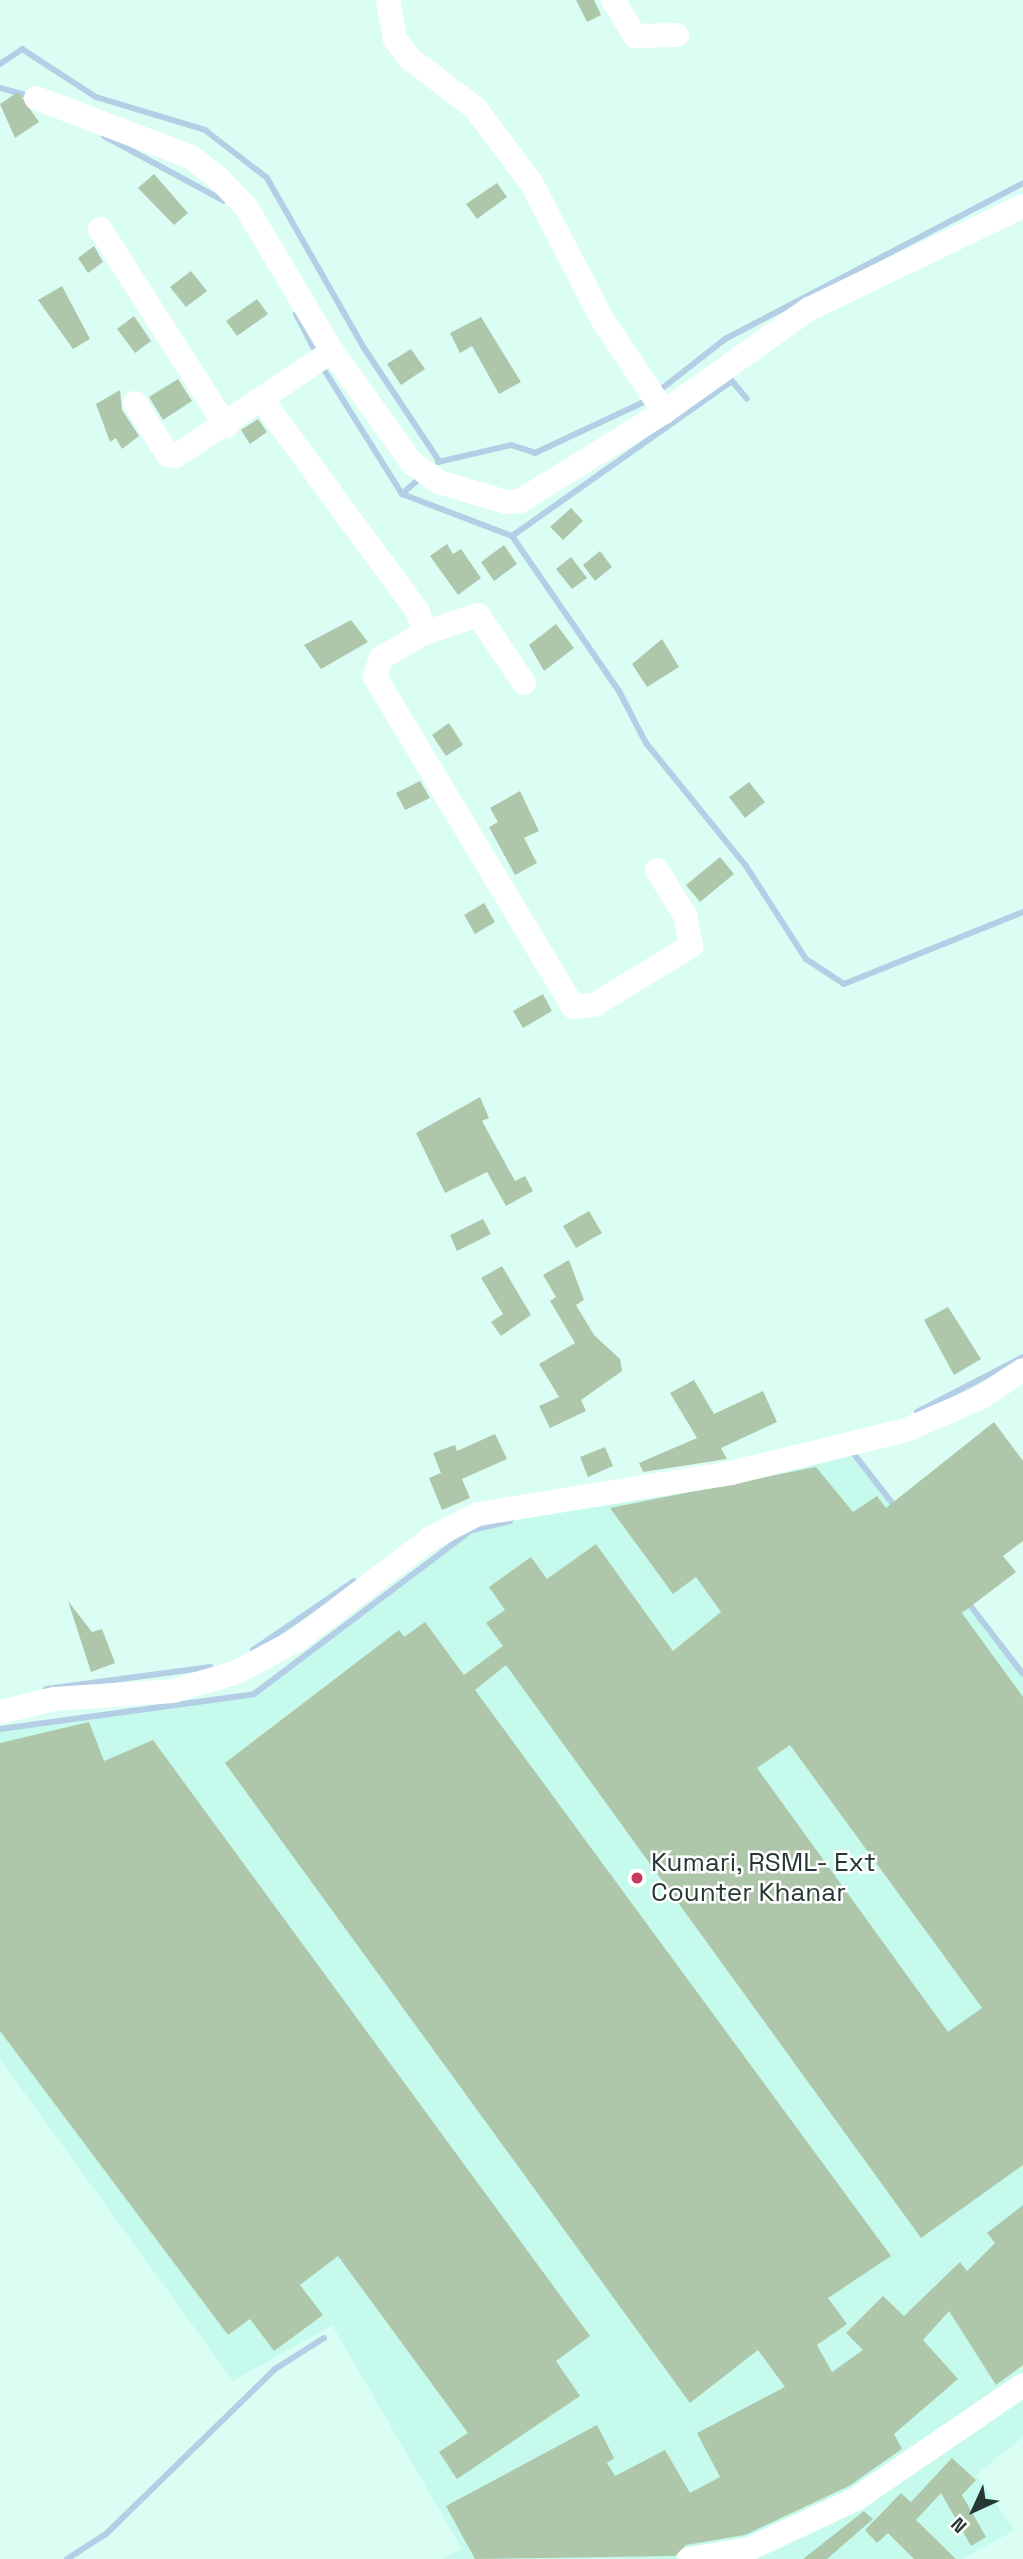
<!DOCTYPE html>
<style>
body{margin:0}
#map{position:relative;width:1023px;height:2559px;overflow:hidden;background:#dbfef4;font-family:"Space Grotesk",sans-serif}
div>[style]{position:absolute}
.built>*{inset:0;background:#c5faec}
.stream>*{height:6px;margin:-3px;padding:0 3px;transform-origin:3px;border-radius:3px;background:#b3cee5}
.building>*{inset:0;background:#aec7ab}
.minor>*{height:24px;margin:-12px;padding:0 12px;transform-origin:12px;border-radius:12px;background:#fff}
.dots>*{width:19px;height:19px;translate:-50% -50%;box-sizing:border-box;border:4px solid #fff;border-radius:50%}
span{translate:-50% -50%;white-space:nowrap;text-align:center;line-height:1.15;-webkit-text-stroke:5px #fff;paint-order:stroke}
.poi-label{font-size:26px;color:#263833}
.left{translate:0 -50%;text-align:left}
.north{position:absolute;left:939px;top:2475px;width:70px;height:70px;-webkit-text-stroke:5px #fff;paint-order:stroke;rotate:225deg;font-size:19px;font-weight:700;line-height:28px;text-align:center;color:#263833}
.north::after{content:'';display:block;margin:auto;width:24px;height:32px;background:#263833;clip-path:polygon(50% 0,100% 100%,50% 72%,0 100%)}
</style>
<div id="map">
<div class="built">
<div style="clip-path:polygon(854px 1454px,1023px 1674px,1023px 2437px,976px 2475px,1015px 2530px,962px 2559px,443px 2559px,462px 2549px,332px 2325px,233px 2381px,0 2059px,0 1729px,255px 1694px,472px 1530px,588px 1501px)"></div>
</div>
<div class="stream">
<div style="left:0;top:64px;width:27px;rotate:-34deg"></div>
<div style="left:22px;top:49px;width:88px;rotate:33deg"></div>
<div style="left:96px;top:97px;width:114px;rotate:16.8deg"></div>
<div style="left:205px;top:130px;width:78px;rotate:37.7deg"></div>
<div style="left:267px;top:178px;width:196px;rotate:60.3deg"></div>
<div style="left:364px;top:348px;width:136px;rotate:56.4deg"></div>
<div style="left:0;top:88px;width:31px;rotate:15deg"></div>
<div style="left:104px;top:136px;width:136px;rotate:28.4deg"></div>
<div style="left:296px;top:314px;width:42px;rotate:62.8deg"></div>
<div style="left:323px;top:368px;width:149px;rotate:57.9deg"></div>
<div style="left:402px;top:494px;width:118px;rotate:20.9deg"></div>
<div style="left:512px;top:536px;width:188px;rotate:55.4deg"></div>
<div style="left:619px;top:691px;width:59px;rotate:62.6deg"></div>
<div style="left:646px;top:743px;width:159px;rotate:50.9deg"></div>
<div style="left:746px;top:866px;width:111px;rotate:57.2deg"></div>
<div style="left:806px;top:959px;width:45px;rotate:33.3deg"></div>
<div style="left:844px;top:984px;width:193px;rotate:-21.9deg"></div>
<div style="left:660px;top:390px;width:83px;rotate:-38.1deg"></div>
<div style="left:725px;top:339px;width:336px;rotate:-27.6deg"></div>
<div style="left:438px;top:462px;width:75px;rotate:-13.1deg"></div>
<div style="left:511px;top:445px;width:25px;rotate:18deg"></div>
<div style="left:535px;top:453px;width:123px;rotate:-25.1deg"></div>
<div style="left:402px;top:494px;width:27px;rotate:-42deg"></div>
<div style="left:512px;top:536px;width:269px;rotate:-35.2deg"></div>
<div style="left:732px;top:381px;width:23px;rotate:50deg"></div>
<div style="left:917px;top:1412px;width:119px;rotate:-27.4deg"></div>
<div style="left:854px;top:1454px;width:68px;rotate:52.1deg"></div>
<div style="left:966px;top:1600px;width:93px;rotate:52.4deg"></div>
<div style="left:253px;top:1650px;width:122px;rotate:-34.3deg"></div>
<div style="left:46px;top:1689px;width:166px;rotate:-7.6deg"></div>
<div style="left:0;top:1729px;width:256px;rotate:-7.8deg"></div>
<div style="left:254px;top:1694px;width:273px;rotate:-37deg"></div>
<div style="left:472px;top:1530px;width:39px;rotate:-13deg"></div>
<div style="left:67px;top:2559px;width:46px;rotate:-32.7deg"></div>
<div style="left:106px;top:2534px;width:236px;rotate:-44.3deg"></div>
<div style="left:275px;top:2369px;width:58px;rotate:-32.3deg"></div>
</div>
<div class="building">
<div style="clip-path:polygon(576px 0,594px 0,601px 15px,587px 22px)"></div>
<div style="clip-path:polygon(18px 92px,39px 122px,15px 138px,0 104px)"></div>
<div style="clip-path:polygon(154px 174px,188px 213px,174px 225px,138px 188px)"></div>
<div style="clip-path:polygon(497px 183px,507px 197px,477px 219px,466px 204px)"></div>
<div style="clip-path:polygon(94px 246px,103px 262px,88px 273px,78px 258px)"></div>
<div style="clip-path:polygon(191px 271px,207px 291px,186px 307px,170px 287px)"></div>
<div style="clip-path:polygon(62px 286px,90px 339px,73px 349px,38px 300px)"></div>
<div style="clip-path:polygon(257px 299px,268px 314px,237px 336px,226px 321px)"></div>
<div style="clip-path:polygon(134px 316px,151px 341px,135px 353px,117px 329px)"></div>
<div style="clip-path:polygon(481px 317px,521px 382px,499px 394px,472px 346px,460px 353px,450px 333px)"></div>
<div style="clip-path:polygon(411px 349px,425px 369px,401px 385px,387px 364px)"></div>
<div style="clip-path:polygon(178px 379px,192px 401px,163px 420px,149px 397px)"></div>
<div style="clip-path:polygon(120px 390px,122px 410px,139px 436px,122px 449px,116px 438px,110px 442px,96px 404px)"></div>
<div style="clip-path:polygon(258px 419px,267px 432px,250px 444px,241px 430px)"></div>
<div style="clip-path:polygon(571px 508px,583px 521px,563px 540px,550px 527px)"></div>
<div style="clip-path:polygon(447px 544px,453px 554px,461px 549px,481px 578px,458px 595px,430px 556px)"></div>
<div style="clip-path:polygon(504px 545px,517px 564px,494px 581px,481px 562px)"></div>
<div style="clip-path:polygon(600px 551px,612px 567px,595px 581px,583px 565px)"></div>
<div style="clip-path:polygon(571px 557px,587px 578px,572px 589px,556px 569px)"></div>
<div style="clip-path:polygon(351px 620px,368px 642px,321px 669px,304px 645px)"></div>
<div style="clip-path:polygon(556px 624px,574px 648px,544px 671px,529px 645px)"></div>
<div style="clip-path:polygon(662px 639px,679px 667px,647px 687px,632px 664px)"></div>
<div style="clip-path:polygon(449px 723px,463px 745px,446px 756px,432px 735px)"></div>
<div style="clip-path:polygon(420px 781px,430px 798px,405px 810px,396px 793px)"></div>
<div style="clip-path:polygon(749px 782px,765px 802px,745px 818px,729px 797px)"></div>
<div style="clip-path:polygon(520px 791px,539px 831px,524px 838px,537px 863px,515px 875px,489px 827px,498px 822px,490px 808px)"></div>
<div style="clip-path:polygon(720px 857px,734px 874px,700px 902px,686px 885px)"></div>
<div style="clip-path:polygon(484px 903px,495px 922px,475px 934px,464px 915px)"></div>
<div style="clip-path:polygon(543px 994px,552px 1011px,523px 1028px,513px 1011px)"></div>
<div style="clip-path:polygon(480px 1097px,489px 1118px,482px 1121px,515px 1181px,525px 1176px,533px 1191px,506px 1206px,487px 1172px,445px 1193px,416px 1133px)"></div>
<div style="clip-path:polygon(589px 1211px,602px 1233px,576px 1248px,563px 1226px)"></div>
<div style="clip-path:polygon(483px 1219px,491px 1234px,457px 1251px,450px 1235px)"></div>
<div style="clip-path:polygon(569px 1260px,584px 1300px,576px 1305px,594px 1335px,620px 1359px,622px 1371px,581px 1400px,586px 1411px,550px 1428px,539px 1406px,559px 1397px,539px 1364px,575px 1343px,550px 1301px,556px 1297px,543px 1275px)"></div>
<div style="clip-path:polygon(502px 1266px,531px 1315px,501px 1336px,491px 1322px,503px 1314px,481px 1278px)"></div>
<div style="clip-path:polygon(948px 1307px,981px 1359px,954px 1375px,924px 1320px)"></div>
<div style="clip-path:polygon(694px 1380px,714px 1414px,763px 1391px,777px 1422px,721px 1448px,727px 1459px,643px 1472px,639px 1463px,697px 1438px,670px 1393px)"></div>
<div style="clip-path:polygon(evenodd,994px 1422px,1023px 1461px,1023px 1541px,1003px 1556px,1016px 1572px,962px 1613px,1023px 1697px,1023px 2165px,921px 2238px,506px 1665px,475px 1690px,891px 2256px,828px 2298px,847px 2324px,817px 2345px,832px 2372px,863px 2350px,846px 2333px,883px 2296px,904px 2316px,960px 2262px,967px 2271px,995px 2243px,987px 2233px,1023px 2205px,1023px 2365px,996px 2385px,949px 2311px,923px 2340px,958px 2379px,894px 2434px,902px 2449px,849px 2486px,745px 2535px,686px 2545px,675px 2556px,475px 2559px,446px 2506px,597px 2425px,614px 2458px,607px 2463px,615px 2476px,665px 2450px,690px 2493px,720px 2477px,697px 2433px,785px 2387px,758px 2350px,690px 2403px,225px 1763px,399px 1630px,404px 1637px,425px 1622px,464px 1675px,503px 1646px,486px 1623px,505px 1610px,489px 1587px,531px 1557px,547px 1579px,596px 1544px,673px 1651px,721px 1612px,696px 1577px,673px 1594px,610px 1508px,816px 1467px,853px 1512px,877px 1496px,886px 1508px,994px 1422px,790px 1745px,982px 2008px,948px 2032px,757px 1768px,790px 1745px)"></div>
<div style="clip-path:polygon(495px 1434px,507px 1459px,462px 1479px,470px 1498px,442px 1510px,429px 1478px,441px 1473px,433px 1453px,455px 1445px,457px 1451px)"></div>
<div style="clip-path:polygon(605px 1447px,613px 1466px,588px 1477px,580px 1457px)"></div>
<div style="clip-path:polygon(68px 1601px,92px 1632px,102px 1629px,115px 1663px,91px 1672px)"></div>
<div style="clip-path:polygon(89px 1722px,104px 1761px,153px 1740px,590px 2336px,556px 2361px,580px 2396px,457px 2479px,439px 2452px,468px 2433px,338px 2256px,300px 2285px,323px 2315px,274px 2351px,250px 2319px,228px 2335px,0 2031px,0 1743px)"></div>
<div style="clip-path:polygon(952px 2458px,976px 2480px,962px 2495px,986px 2537px,971px 2546px,941px 2493px,916px 2520px,956px 2559px,914px 2559px,888px 2533px,877px 2543px,865px 2530px,901px 2493px,911px 2502px)"></div>
<div style="clip-path:polygon(864px 2511px,873px 2519px,827px 2559px,803px 2559px)"></div>
</div>
<div class="minor">
<div style="left:388px;top:0;width:40px;rotate:80deg"></div>
<div style="left:395px;top:39px;width:22px;rotate:54deg"></div>
<div style="left:408px;top:57px;width:84px;rotate:37.3deg"></div>
<div style="left:475px;top:108px;width:93px;rotate:52.9deg"></div>
<div style="left:531px;top:182px;width:154px;rotate:62.6deg"></div>
<div style="left:602px;top:319px;width:112px;rotate:56.3deg"></div>
<div style="left:613px;top:0;width:42px;rotate:58.6deg"></div>
<div style="left:635px;top:36px;width:42px;rotate:-1.4deg"></div>
<div style="left:36px;top:98px;width:166px;rotate:20.8deg"></div>
<div style="left:191px;top:157px;width:37px;rotate:38deg"></div>
<div style="left:220px;top:180px;width:37px;rotate:46deg"></div>
<div style="left:246px;top:207px;width:168px;rotate:59.2deg"></div>
<div style="left:332px;top:351px;width:138px;rotate:54.5deg"></div>
<div style="left:412px;top:463px;width:33px;rotate:35deg"></div>
<div style="left:439px;top:482px;width:70px;rotate:16.6deg"></div>
<div style="left:506px;top:502px;width:14px;rotate:-4deg"></div>
<div style="left:520px;top:501px;width:169px;rotate:-31.7deg"></div>
<div style="left:664px;top:412px;width:178px;rotate:-35.4deg"></div>
<div style="left:809px;top:309px;width:237px;rotate:-25.7deg"></div>
<div style="left:100px;top:229px;width:234px;rotate:57.4deg"></div>
<div style="left:263px;top:401px;width:262px;rotate:53.7deg"></div>
<div style="left:418px;top:612px;width:22px;rotate:74deg"></div>
<div style="left:424px;top:633px;width:50px;rotate:149.8deg"></div>
<div style="left:381px;top:658px;width:20px;rotate:108deg"></div>
<div style="left:375px;top:677px;width:385px;rotate:59deg"></div>
<div style="left:573px;top:1007px;width:21px;rotate:-5deg"></div>
<div style="left:594px;top:1005px;width:114px;rotate:-31.3deg"></div>
<div style="left:691px;top:946px;width:32px;rotate:-101deg"></div>
<div style="left:685px;top:915px;width:53px;rotate:-121.9deg"></div>
<div style="left:135px;top:403px;width:62px;rotate:57.6deg"></div>
<div style="left:168px;top:455px;width:8px;rotate:7deg"></div>
<div style="left:176px;top:456px;width:188px;rotate:-33.9deg"></div>
<div style="left:424px;top:633px;width:57px;rotate:-18.4deg"></div>
<div style="left:478px;top:615px;width:82px;rotate:55.9deg"></div>
<div style="left:0;top:1712px;width:56px;rotate:-13.5deg"></div>
<div style="left:54px;top:1699px;width:119px;rotate:-3.8deg"></div>
<div style="left:173px;top:1691px;width:67px;rotate:-16.5deg"></div>
<div style="left:237px;top:1672px;width:68px;rotate:-28.1deg"></div>
<div style="left:297px;top:1640px;width:168px;rotate:-37.3deg"></div>
<div style="left:431px;top:1538px;width:53px;rotate:-27.1deg"></div>
<div style="left:478px;top:1514px;width:256px;rotate:-9.2deg"></div>
<div style="left:731px;top:1473px;width:180px;rotate:-13.8deg"></div>
<div style="left:906px;top:1430px;width:81px;rotate:-23.4deg"></div>
<div style="left:980px;top:1398px;width:51px;rotate:-33.1deg"></div>
<div style="left:689px;top:2559px;width:61px;rotate:-9.5deg"></div>
<div style="left:749px;top:2549px;width:118px;rotate:-25deg"></div>
<div style="left:856px;top:2499px;width:202px;rotate:-34.3deg"></div>
</div>
<div class="dots">
<div style="left:637px;top:1878px;background:#c8395f"></div>
</div>
<div class="poi-label">
<span class="left" style="left:651px;top:1878px">Kumari, RSML- Ext<br>Counter Khanar</span>
</div>
<div class="north">N</div>
</div>
